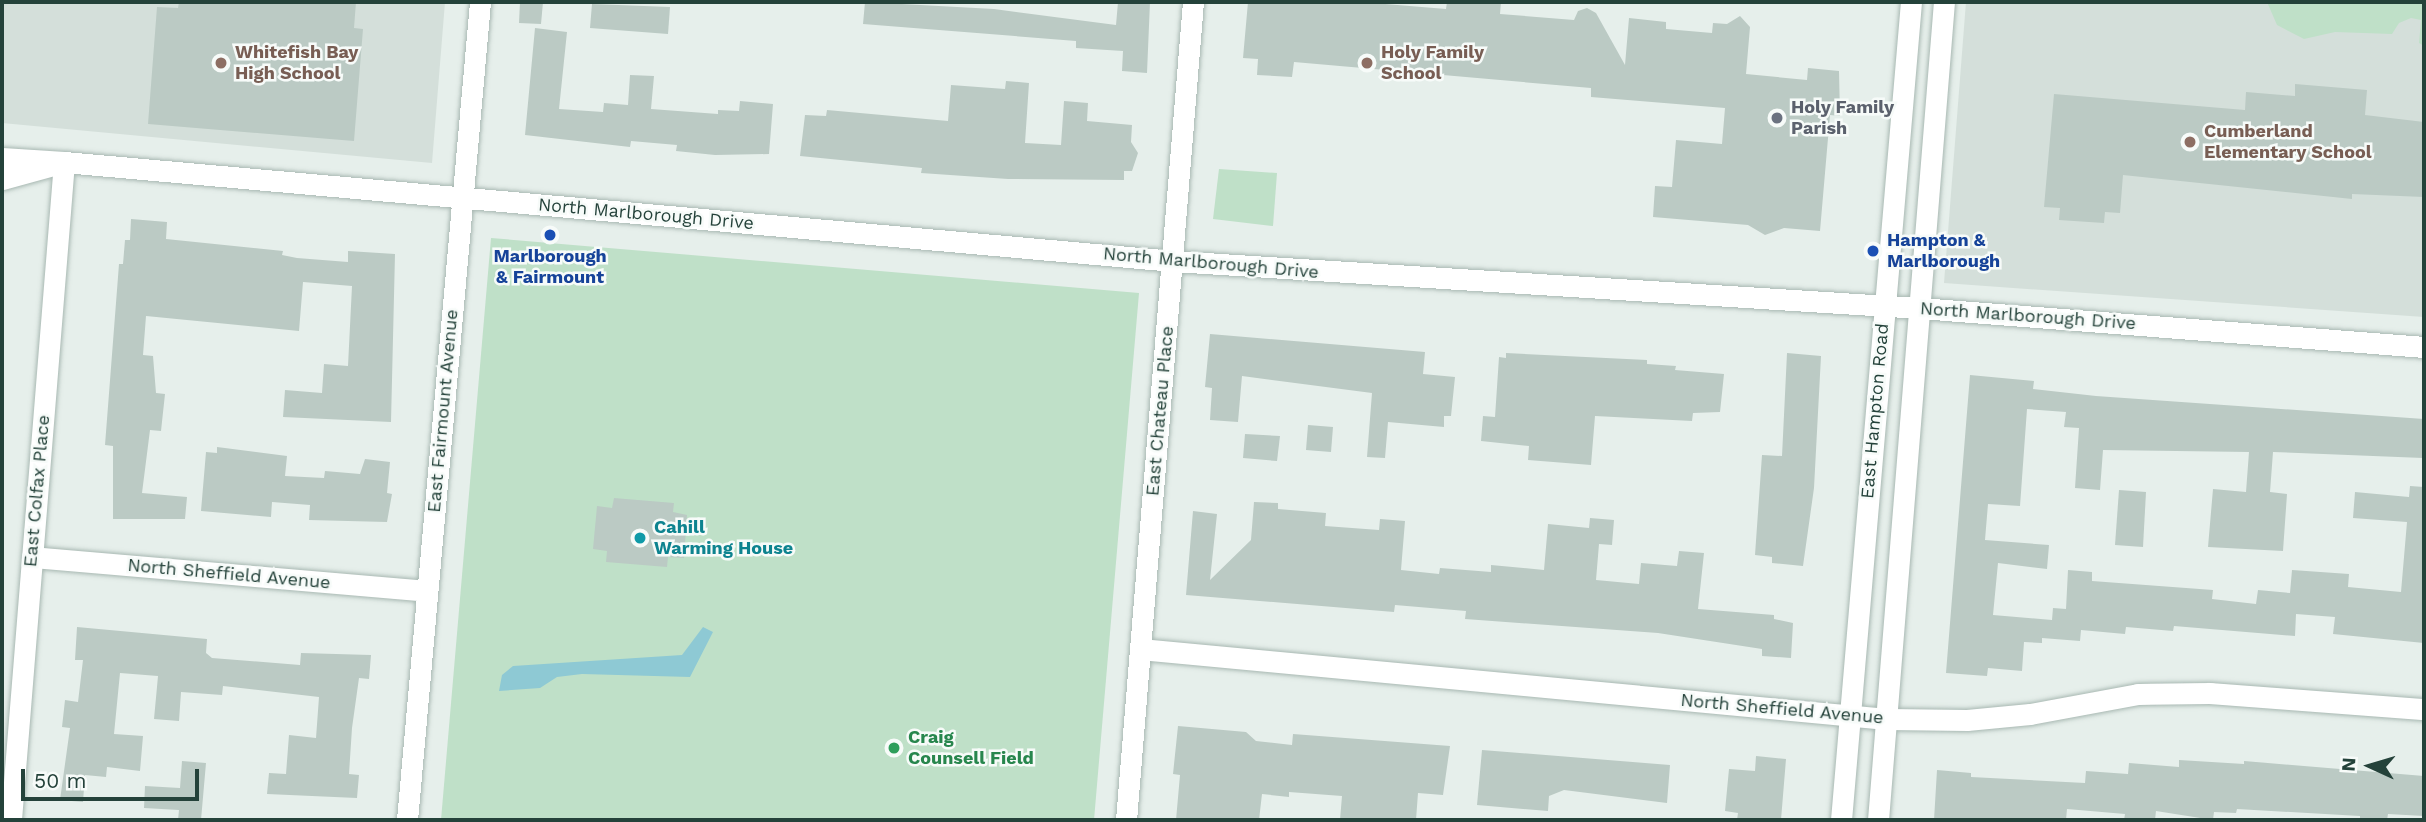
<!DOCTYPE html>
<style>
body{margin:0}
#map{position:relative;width:2426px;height:822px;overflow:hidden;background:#e6efeb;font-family:"Work Sans",sans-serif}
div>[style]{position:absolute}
.built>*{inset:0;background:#d4dfda}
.green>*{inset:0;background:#bfe0c8}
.water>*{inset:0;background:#8ec9d4}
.building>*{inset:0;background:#bbcac4}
.roads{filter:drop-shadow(0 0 2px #a8b8b2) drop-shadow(0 0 2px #a8b8b2)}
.street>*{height:21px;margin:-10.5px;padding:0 10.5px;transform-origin:10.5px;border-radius:10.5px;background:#fff}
.secondary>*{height:21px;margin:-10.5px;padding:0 10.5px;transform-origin:10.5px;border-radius:10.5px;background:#fff}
.dots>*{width:19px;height:19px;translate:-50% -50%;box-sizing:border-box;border:4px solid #f7fbf9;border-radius:50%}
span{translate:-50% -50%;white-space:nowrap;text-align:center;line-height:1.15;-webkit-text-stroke:5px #f7fbf9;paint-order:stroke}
.education-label{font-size:18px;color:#785e54;font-weight:700}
.left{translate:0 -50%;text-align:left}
.worship-label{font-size:18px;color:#5b616d;font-weight:700}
.street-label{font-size:18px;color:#24423a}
.transit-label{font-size:18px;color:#164399;font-weight:700}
.culture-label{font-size:18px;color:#0d838f;font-weight:700}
.leisure-label{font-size:18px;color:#27864d;font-weight:700}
.frame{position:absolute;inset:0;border:4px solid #24423a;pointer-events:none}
.north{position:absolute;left:2335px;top:731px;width:70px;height:70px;-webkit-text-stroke:5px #f7fbf9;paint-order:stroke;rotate:274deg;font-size:19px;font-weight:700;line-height:28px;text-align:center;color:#24423a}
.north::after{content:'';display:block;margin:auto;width:24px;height:32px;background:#24423a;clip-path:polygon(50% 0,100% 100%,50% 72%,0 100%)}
.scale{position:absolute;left:21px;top:769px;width:178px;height:32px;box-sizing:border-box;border:4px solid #24423a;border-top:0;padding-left:9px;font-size:21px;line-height:24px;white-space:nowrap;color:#24423a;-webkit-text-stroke:5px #f7fbf9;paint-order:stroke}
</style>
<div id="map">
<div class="built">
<div style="clip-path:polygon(2px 2px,445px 2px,432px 163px,2px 123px)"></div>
<div style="clip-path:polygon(1966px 2px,2424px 2px,2424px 317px,1944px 283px)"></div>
</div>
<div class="green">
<div style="clip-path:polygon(2267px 2px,2424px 2px,2424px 46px,2419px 43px,2421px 20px,2411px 18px,2399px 23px,2392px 34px,2335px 32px,2304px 39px,2277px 25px)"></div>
<div style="clip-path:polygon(1219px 169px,1277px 173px,1273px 226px,1213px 219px)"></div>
<div style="clip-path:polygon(491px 238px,1139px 293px,1094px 820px,441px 820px)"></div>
</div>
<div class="water">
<div style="clip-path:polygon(703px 627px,713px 632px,690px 677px,582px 674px,557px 677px,540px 688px,499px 691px,502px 675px,513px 666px,682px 655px)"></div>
</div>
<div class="building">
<div style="clip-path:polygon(179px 2px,356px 2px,354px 28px,363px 29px,354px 141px,148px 124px,157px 7px,178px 8px)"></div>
<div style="clip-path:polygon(520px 2px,543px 2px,541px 24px,519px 23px)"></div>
<div style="clip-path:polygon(865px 2px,994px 9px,1116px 25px,1118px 2px,1150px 2px,1147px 73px,1122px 71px,1123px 51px,1076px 48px,1076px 41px,863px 24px)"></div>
<div style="clip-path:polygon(1248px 2px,1361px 2px,1446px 9px,1447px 2px,1501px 2px,1500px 14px,1574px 20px,1578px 11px,1587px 8px,1596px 13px,1625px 65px,1629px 18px,1666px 22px,1666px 29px,1712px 33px,1713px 23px,1727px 24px,1740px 16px,1750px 27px,1746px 74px,1807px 80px,1808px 68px,1839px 71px,1840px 116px,1830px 115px,1820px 231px,1784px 228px,1765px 235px,1748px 225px,1653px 217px,1655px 186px,1672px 187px,1676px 140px,1722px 144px,1725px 108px,1591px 97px,1591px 88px,1294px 62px,1292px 77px,1257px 75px,1258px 59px,1243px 58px)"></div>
<div style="clip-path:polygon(592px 4px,670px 7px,668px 34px,590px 28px)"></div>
<div style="clip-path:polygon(535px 28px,567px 32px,559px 109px,603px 112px,604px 103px,628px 105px,630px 75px,654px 76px,651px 109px,718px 114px,718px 110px,739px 111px,740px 101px,773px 104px,769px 154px,715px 155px,676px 151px,677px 145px,631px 141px,630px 147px,525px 135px)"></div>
<div style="clip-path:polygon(1006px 81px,1029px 83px,1025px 143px,1061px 145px,1064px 101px,1088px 103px,1087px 121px,1132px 125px,1131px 142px,1138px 153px,1132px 171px,1124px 171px,1124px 180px,1008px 179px,921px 173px,922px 168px,800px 156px,805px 115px,826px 116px,827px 110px,948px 121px,951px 85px,1005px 89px)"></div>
<div style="clip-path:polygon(2295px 84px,2367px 90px,2365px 115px,2424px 122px,2424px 197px,2352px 194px,2352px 199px,2123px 175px,2120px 213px,2105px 212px,2104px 223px,2059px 220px,2060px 208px,2044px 207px,2054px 94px,2245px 110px,2246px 92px,2295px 96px)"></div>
<div style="clip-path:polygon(131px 219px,167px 222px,166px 239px,283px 251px,282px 255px,297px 258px,348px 262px,348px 251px,395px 254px,391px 422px,283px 417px,285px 390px,322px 393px,324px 364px,348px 366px,352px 286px,303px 282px,299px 331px,146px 316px,143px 355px,153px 356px,156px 393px,165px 394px,161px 431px,150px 430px,142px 493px,187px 497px,185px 519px,113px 519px,113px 446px,105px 445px,119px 264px,123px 264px,125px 240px,130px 240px)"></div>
<div style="clip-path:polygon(1210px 334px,1425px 352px,1423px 374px,1455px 377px,1451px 416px,1444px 416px,1444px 427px,1388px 422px,1385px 458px,1367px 457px,1372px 393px,1242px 376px,1238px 422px,1210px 420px,1212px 388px,1205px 387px)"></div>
<div style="clip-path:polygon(1506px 353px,1647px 360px,1647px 364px,1676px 366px,1675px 370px,1724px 374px,1720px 412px,1693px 413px,1692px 421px,1595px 416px,1591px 465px,1528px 460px,1529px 446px,1481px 441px,1483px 416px,1495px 417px,1499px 357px,1506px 358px)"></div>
<div style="clip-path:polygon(1787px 353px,1821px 356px,1814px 488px,1803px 566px,1772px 563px,1772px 557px,1755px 555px,1762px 455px,1782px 456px)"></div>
<div style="clip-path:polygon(1970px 375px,2034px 381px,2033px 389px,2096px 396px,2424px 419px,2423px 458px,2273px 452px,2270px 492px,2287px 494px,2283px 551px,2208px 547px,2213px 489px,2246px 492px,2249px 452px,2103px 450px,2100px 490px,2075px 488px,2079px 428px,2064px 427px,2066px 412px,2027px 409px,2020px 506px,1988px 504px,1985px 540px,2049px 545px,2047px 569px,1998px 563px,1993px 615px,2052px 620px,2053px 608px,2066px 609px,2068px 570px,2092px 572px,2092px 581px,2213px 590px,2212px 599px,2256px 604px,2258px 590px,2290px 593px,2292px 570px,2349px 574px,2348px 587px,2401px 592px,2407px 522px,2353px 518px,2355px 492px,2409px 497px,2410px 486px,2424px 487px,2424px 643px,2333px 634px,2335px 617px,2296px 614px,2295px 636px,2174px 626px,2173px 631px,2126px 627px,2125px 634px,2081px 630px,2080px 641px,2042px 638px,2042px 643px,2024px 642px,2022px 671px,1988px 668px,1987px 676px,1946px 673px)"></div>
<div style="clip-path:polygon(1308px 425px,1333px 427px,1331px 452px,1306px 450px)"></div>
<div style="clip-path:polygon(1245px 434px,1280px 436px,1277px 461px,1243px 458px)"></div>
<div style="clip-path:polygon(217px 447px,287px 456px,285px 476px,324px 478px,325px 471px,360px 474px,365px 459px,390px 462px,387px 493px,392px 494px,387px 522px,309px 520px,310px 505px,272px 502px,271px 517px,201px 511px,206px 452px,217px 453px)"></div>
<div style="clip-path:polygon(2119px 490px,2146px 492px,2143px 547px,2115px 545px)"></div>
<div style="clip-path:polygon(614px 498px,674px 503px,673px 512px,687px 515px,684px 558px,668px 557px,667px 567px,606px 562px,607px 551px,593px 549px,597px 506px,612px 508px)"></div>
<div style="clip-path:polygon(1254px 502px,1278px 503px,1278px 509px,1326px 513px,1325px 526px,1379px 530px,1380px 519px,1405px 521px,1401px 570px,1439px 574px,1440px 568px,1491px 572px,1491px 565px,1544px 570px,1548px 524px,1589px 528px,1590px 518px,1614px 520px,1612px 545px,1599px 544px,1596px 580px,1639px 584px,1641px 563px,1677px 566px,1679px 551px,1704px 553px,1698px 609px,1774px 615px,1774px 619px,1793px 623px,1791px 658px,1762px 656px,1762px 649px,1658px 633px,1465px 619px,1466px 611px,1395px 605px,1394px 612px,1186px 595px,1193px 511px,1217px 514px,1210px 580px,1251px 540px)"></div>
<div style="clip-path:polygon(77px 627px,207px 639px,206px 653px,212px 658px,300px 665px,301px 653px,371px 655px,369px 679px,359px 678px,352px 728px,349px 774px,359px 775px,357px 798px,267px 794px,269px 773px,286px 774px,289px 735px,316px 738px,319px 697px,223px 686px,222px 695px,181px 692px,179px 721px,154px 719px,158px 676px,120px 673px,114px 734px,143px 736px,140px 771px,107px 767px,106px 777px,85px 775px,83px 802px,60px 800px,70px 728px,62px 727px,65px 700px,78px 702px,83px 660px,75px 660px)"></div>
<div style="clip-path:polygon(1178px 726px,1246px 732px,1256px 741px,1292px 745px,1293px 734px,1450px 746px,1443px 795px,1418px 793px,1416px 820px,1340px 820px,1342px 796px,1289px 792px,1289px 797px,1262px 794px,1259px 820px,1176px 820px,1180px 775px,1173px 774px)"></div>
<div style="clip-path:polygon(1482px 750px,1670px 765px,1667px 803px,1564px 790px,1549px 796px,1548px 811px,1477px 805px)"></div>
<div style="clip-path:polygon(1756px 756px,1786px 759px,1781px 820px,1737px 820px,1738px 813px,1725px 811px,1729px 769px,1755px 771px)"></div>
<div style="clip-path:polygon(2179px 760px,2244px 764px,2244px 761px,2424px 776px,2424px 816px,2388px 814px,2387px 820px,2360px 820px,2360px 816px,2237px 809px,2236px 813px,2214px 812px,2213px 820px,2156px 811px,2155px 820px,2124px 820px,2125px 814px,2067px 809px,2066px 820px,1934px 820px,1937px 770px,1971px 773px,1971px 777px,2085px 783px,2086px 771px,2128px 774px,2129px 763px,2179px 767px)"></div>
<div style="clip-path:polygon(182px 761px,206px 763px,201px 820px,178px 820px,179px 810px,144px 808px,145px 786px,180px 788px)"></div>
</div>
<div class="roads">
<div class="street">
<div style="left:2px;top:158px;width:62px;rotate:3.7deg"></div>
<div style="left:64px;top:162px;width:660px;rotate:94.61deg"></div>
<div style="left:1920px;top:308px;width:506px;rotate:4.42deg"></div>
<div style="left:32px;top:557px;width:395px;rotate:4.9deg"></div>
<div style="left:1140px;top:649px;width:750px;rotate:5.35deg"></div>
<div style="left:1887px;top:719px;width:80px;rotate:0.7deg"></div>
<div style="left:1967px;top:720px;width:63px;rotate:-5.4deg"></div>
<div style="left:2030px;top:714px;width:110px;rotate:-10.5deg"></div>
<div style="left:2138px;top:694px;width:72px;rotate:-0.8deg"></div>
<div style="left:2210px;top:693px;width:215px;rotate:4.3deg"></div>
<div style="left:407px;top:820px;width:821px;rotate:-84.9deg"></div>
<div style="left:1126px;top:820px;width:821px;rotate:-85.32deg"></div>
</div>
<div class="secondary">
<div style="left:2px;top:179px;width:64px;rotate:-15.3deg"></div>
<div style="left:64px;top:162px;width:1113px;rotate:5.1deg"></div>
<div style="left:1173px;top:261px;width:748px;rotate:3.6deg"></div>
<div style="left:1841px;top:820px;width:821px;rotate:-85.11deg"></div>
<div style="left:1878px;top:820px;width:821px;rotate:-85.39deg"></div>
</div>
</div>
<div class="dots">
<div style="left:221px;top:63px;background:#8d6e63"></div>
<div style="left:1367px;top:63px;background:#8d6e63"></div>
<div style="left:1777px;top:118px;background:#6b7280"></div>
<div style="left:2190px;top:142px;background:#8d6e63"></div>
<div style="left:550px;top:235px;background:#1a4fb4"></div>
<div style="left:1873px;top:251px;background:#1a4fb4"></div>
<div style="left:640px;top:538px;background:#0f9aa8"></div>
<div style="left:894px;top:748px;background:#2e9e5b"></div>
</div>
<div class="education-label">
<span class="left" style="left:235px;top:63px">Whitefish Bay<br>High School</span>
<span class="left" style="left:1381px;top:63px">Holy Family<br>School</span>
<span class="left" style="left:2204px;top:142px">Cumberland<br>Elementary School</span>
</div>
<div class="worship-label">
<span class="left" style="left:1791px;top:118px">Holy Family<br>Parish</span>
</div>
<div class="street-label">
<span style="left:646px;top:214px;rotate:5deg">North Marlborough Drive</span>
<span style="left:1211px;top:263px;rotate:5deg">North Marlborough Drive</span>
<span style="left:2028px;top:316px;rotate:4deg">North Marlborough Drive</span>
<span style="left:443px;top:411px;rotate:-85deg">East Fairmount Avenue</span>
<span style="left:1160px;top:411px;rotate:-85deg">East Chateau Place</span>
<span style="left:1875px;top:411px;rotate:-85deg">East Hampton Road</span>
<span style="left:37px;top:491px;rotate:-85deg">East Colfax Place</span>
<span style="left:229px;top:574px;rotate:5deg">North Sheffield Avenue</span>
<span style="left:1782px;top:709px;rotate:5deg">North Sheffield Avenue</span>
</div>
<div class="transit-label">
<span class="left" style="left:1887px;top:251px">Hampton &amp;<br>Marlborough</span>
<span style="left:550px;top:267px">Marlborough<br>&amp; Fairmount</span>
</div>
<div class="culture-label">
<span class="left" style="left:654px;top:538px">Cahill<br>Warming House</span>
</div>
<div class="leisure-label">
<span class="left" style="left:908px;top:748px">Craig<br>Counsell Field</span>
</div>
<div class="frame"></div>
<div class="north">N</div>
<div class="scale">50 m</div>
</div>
